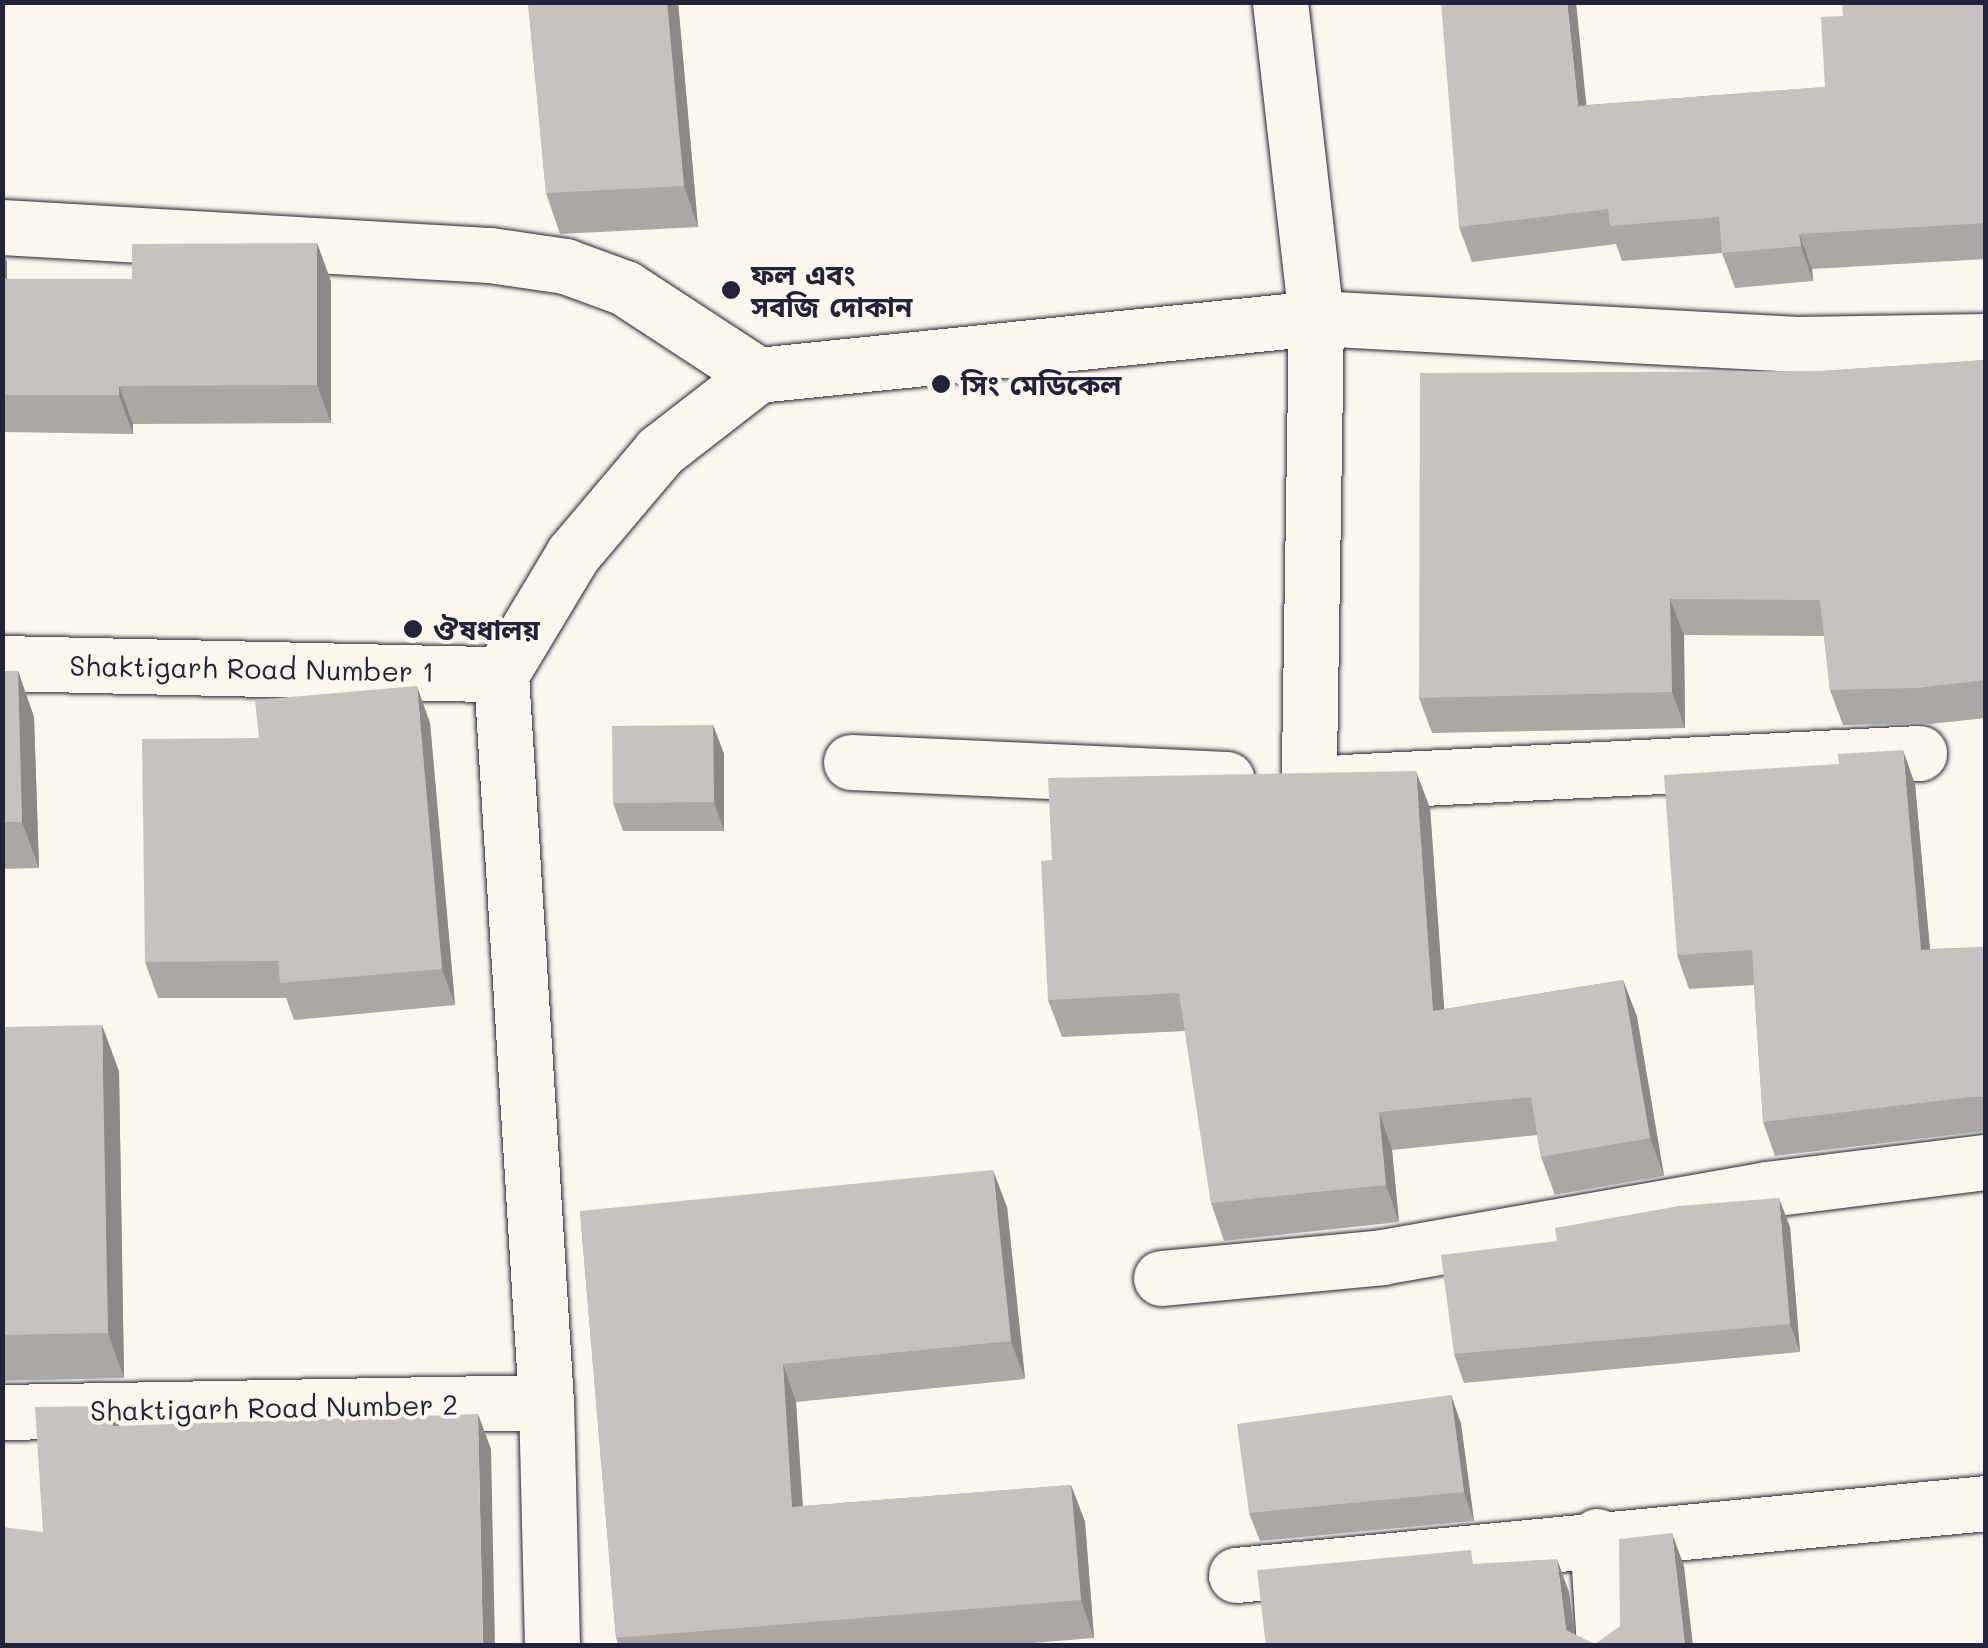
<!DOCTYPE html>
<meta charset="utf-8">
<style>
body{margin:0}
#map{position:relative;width:1988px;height:1648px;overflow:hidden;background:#fbf7ec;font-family:Mali,"Noto Sans Bengali",sans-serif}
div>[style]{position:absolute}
.roads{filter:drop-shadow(0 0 2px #22223b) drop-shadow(0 0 2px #22223b)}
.minor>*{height:55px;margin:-27.5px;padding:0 27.5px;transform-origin:27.5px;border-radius:27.5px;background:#fbf7ec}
.wall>*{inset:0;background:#aaa7a5}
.shaded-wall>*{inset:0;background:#8b8886}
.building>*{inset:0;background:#c6c2c0}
.dots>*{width:28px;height:28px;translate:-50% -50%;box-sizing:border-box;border:5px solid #fbf7ec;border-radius:50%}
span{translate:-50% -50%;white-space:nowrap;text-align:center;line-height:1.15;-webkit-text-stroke:8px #fbf7ec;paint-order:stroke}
.poi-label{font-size:28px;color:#22223b;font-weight:700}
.left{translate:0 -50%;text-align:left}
.street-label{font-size:28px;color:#22223b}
.frame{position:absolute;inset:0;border:5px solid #22223b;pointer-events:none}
</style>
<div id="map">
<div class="roads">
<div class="minor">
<div style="left:1280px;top:2px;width:318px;rotate:83.5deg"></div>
<div style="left:1316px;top:318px;width:465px;rotate:90.9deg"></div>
<div style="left:2px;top:227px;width:489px;rotate:3.3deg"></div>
<div style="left:490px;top:255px;width:76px;rotate:8.3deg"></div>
<div style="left:565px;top:266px;width:64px;rotate:20.1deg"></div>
<div style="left:625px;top:288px;width:159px;rotate:33.2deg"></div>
<div style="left:758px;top:375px;width:561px;rotate:-5.83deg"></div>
<div style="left:1316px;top:318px;width:482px;rotate:3.1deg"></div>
<div style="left:1797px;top:344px;width:189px;rotate:-0.9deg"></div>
<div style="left:2px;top:663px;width:499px;rotate:1.3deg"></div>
<div style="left:851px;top:762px;width:376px;rotate:2.6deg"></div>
<div style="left:1343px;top:782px;width:577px;rotate:-2.88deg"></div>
<div style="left:1161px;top:1278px;width:222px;rotate:-5.4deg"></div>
<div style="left:1382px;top:1257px;width:392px;rotate:-10deg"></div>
<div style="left:1768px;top:1189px;width:220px;rotate:-7.1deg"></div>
<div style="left:2px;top:1412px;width:544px;rotate:-1.05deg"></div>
<div style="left:1597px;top:1536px;width:110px;rotate:86.4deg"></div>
<div style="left:1236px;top:1575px;width:753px;rotate:-5.48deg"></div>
<div style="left:552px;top:1646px;width:244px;rotate:-91.4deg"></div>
<div style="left:546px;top:1402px;width:729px;rotate:-93.54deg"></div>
<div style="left:501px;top:674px;width:140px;rotate:-59deg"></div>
<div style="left:573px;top:554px;width:135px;rotate:-49.8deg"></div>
<div style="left:660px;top:451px;width:124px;rotate:-37.8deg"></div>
</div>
</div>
<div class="wall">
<div style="clip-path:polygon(528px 2px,678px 2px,698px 227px,560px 234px,546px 193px)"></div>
<div style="clip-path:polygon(1986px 2px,1986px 259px,1812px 269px,1813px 281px,1735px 288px,1722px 253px,1622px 261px,1616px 244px,1472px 262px,1459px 227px,1587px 105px,1825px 87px)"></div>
<div style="clip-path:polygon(317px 243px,331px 282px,331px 423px,133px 424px,133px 434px,2px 432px,2px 250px,7px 262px,7px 279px,132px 279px)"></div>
<div style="clip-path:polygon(1986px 360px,1986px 718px,1930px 724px,1843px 725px,1830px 690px,1824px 636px,1684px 635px,1685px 728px,1432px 733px,1419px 698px,1821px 371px)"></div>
<div style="clip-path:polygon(2px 671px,18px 671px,34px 717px,39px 868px,2px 869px)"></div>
<div style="clip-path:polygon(430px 723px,455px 1005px,294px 1020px,286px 998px,158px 998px,145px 962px,259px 738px)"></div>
<div style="clip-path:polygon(713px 725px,724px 754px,724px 831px,623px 831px,613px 803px)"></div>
<div style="clip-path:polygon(1915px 784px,1930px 949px,1986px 947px,1986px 1131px,1775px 1156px,1763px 1122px,1754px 985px,1689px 989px,1677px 955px)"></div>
<div style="clip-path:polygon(1430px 808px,1444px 1009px,1623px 980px,1637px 1017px,1664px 1176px,1555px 1195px,1541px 1157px,1537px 1135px,1392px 1150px,1399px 1222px,1224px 1241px,1211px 1203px,1185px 1031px,1062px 1037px,1048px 1000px)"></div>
<div style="clip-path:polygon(2px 1027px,119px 1071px,124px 1378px,2px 1381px)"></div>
<div style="clip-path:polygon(1007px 1207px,1025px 1379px,796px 1402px,803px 1506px,1071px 1485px,1085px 1522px,1094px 1638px,997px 1646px,619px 1646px,616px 1638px,580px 1211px)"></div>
<div style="clip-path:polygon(1790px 1227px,1800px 1352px,1464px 1383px,1454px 1354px)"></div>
<div style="clip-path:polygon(1451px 1395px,1461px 1424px,1474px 1521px,1260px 1541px,1249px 1513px)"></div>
</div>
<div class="shaded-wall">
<div style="clip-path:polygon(667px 2px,678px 2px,698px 227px,684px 186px)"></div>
<div style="clip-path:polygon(1567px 2px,1576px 2px,1590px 141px,1578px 106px)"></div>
<div style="clip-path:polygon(1799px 234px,1812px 269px,1813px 281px,1801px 246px)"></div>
<div style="clip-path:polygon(317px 243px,331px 282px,331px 423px,317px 385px)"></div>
<div style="clip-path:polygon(2px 250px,7px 262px,6px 317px,2px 307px)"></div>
<div style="clip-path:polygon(119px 386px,133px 424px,133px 434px,119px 395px)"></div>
<div style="clip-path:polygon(1670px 599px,1684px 635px,1685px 728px,1672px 692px)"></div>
<div style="clip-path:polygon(18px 671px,34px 717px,39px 868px,22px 822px)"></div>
<div style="clip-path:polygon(417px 686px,430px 723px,455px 1005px,442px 969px)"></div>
<div style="clip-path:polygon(713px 725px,724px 754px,724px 831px,714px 802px)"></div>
<div style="clip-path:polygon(1903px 750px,1915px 784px,1933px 984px,1921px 950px)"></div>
<div style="clip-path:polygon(1416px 771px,1430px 808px,1447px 1048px,1433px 1011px)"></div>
<div style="clip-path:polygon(1623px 980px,1637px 1017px,1664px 1176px,1650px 1138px)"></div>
<div style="clip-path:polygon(102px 1025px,119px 1071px,124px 1378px,108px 1333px)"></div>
<div style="clip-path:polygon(1379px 1112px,1392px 1150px,1399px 1222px,1386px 1185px)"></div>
<div style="clip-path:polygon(993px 1170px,1007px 1207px,1025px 1379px,1011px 1341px)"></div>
<div style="clip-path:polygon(1779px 1198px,1790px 1227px,1800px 1352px,1790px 1324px)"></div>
<div style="clip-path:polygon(783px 1364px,796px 1402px,805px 1544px,792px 1507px)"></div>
<div style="clip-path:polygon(1451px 1395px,1461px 1424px,1474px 1521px,1464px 1492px)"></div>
<div style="clip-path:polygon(112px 1406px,125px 1441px,113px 1426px)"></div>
<div style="clip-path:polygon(478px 1414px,491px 1449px,495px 1646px,483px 1646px)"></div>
<div style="clip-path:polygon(1071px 1485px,1085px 1522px,1094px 1638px,1081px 1600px)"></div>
<div style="clip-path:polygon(1672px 1533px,1684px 1566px,1693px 1646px,1685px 1646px)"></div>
<div style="clip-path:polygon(1557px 1559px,1569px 1592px,1576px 1646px,1566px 1630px)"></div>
</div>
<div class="building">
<div style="clip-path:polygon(528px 2px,667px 2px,684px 186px,546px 193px)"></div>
<div style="clip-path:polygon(1441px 2px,1567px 2px,1578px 106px,1825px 87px,1821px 17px,1843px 16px,1842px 2px,1986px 2px,1986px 223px,1799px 234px,1801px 246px,1722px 253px,1719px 217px,1610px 226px,1608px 209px,1459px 227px)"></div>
<div style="clip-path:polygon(317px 243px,317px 385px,119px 386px,119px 395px,2px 395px,2px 279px,132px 279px,132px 244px)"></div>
<div style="clip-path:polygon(1986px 360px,1986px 680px,1917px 688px,1830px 690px,1820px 600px,1670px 599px,1672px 692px,1419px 698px,1420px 373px,1821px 371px)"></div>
<div style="clip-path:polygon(2px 671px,18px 671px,22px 822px,2px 822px)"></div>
<div style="clip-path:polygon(417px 686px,442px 969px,280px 983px,278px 961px,145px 962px,142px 739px,259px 738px,255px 700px)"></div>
<div style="clip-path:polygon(713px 725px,714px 802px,613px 803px,612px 726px)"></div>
<div style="clip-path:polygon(1903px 750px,1921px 950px,1986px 947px,1986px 1097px,1970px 1097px,1763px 1122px,1752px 950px,1677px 955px,1664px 775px,1839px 764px,1838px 754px)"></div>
<div style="clip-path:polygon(1416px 771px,1433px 1011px,1623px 980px,1650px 1138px,1541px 1157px,1531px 1097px,1379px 1112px,1386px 1185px,1211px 1203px,1179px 993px,1048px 1000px,1041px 861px,1052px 860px,1048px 778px)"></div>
<div style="clip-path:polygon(102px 1025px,108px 1333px,2px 1335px,2px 1027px)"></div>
<div style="clip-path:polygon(993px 1170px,1011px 1341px,783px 1364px,792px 1507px,1071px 1485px,1081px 1600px,616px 1638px,580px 1211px)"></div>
<div style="clip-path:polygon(1779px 1198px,1790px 1324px,1454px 1354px,1441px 1255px,1557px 1241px,1555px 1228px,1679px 1206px)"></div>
<div style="clip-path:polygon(1451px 1395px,1464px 1492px,1249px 1513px,1237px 1424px)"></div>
<div style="clip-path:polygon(112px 1406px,113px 1426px,478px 1414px,483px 1646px,2px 1646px,2px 1527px,43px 1532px,35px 1407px)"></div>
<div style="clip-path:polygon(1672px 1533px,1685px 1646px,1266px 1646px,1257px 1570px,1471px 1550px,1473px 1564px,1557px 1559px,1566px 1630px,1595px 1644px,1620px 1626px,1619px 1539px)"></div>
</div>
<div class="dots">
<div style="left:731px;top:290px;background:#22223b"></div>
<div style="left:941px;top:384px;background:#22223b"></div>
<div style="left:413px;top:629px;background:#22223b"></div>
</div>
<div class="poi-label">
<span class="left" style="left:751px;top:290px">ফল এবং<br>সবজি দোকান</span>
<span class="left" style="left:961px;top:384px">সিং মেডিকেল</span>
<span class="left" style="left:433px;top:629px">ঔষধালয়</span>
</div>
<div class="street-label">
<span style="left:252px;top:668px;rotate:1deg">Shaktigarh Road Number 1</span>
<span style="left:274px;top:1407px;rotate:-1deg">Shaktigarh Road Number 2</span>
</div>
<div class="frame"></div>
</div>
